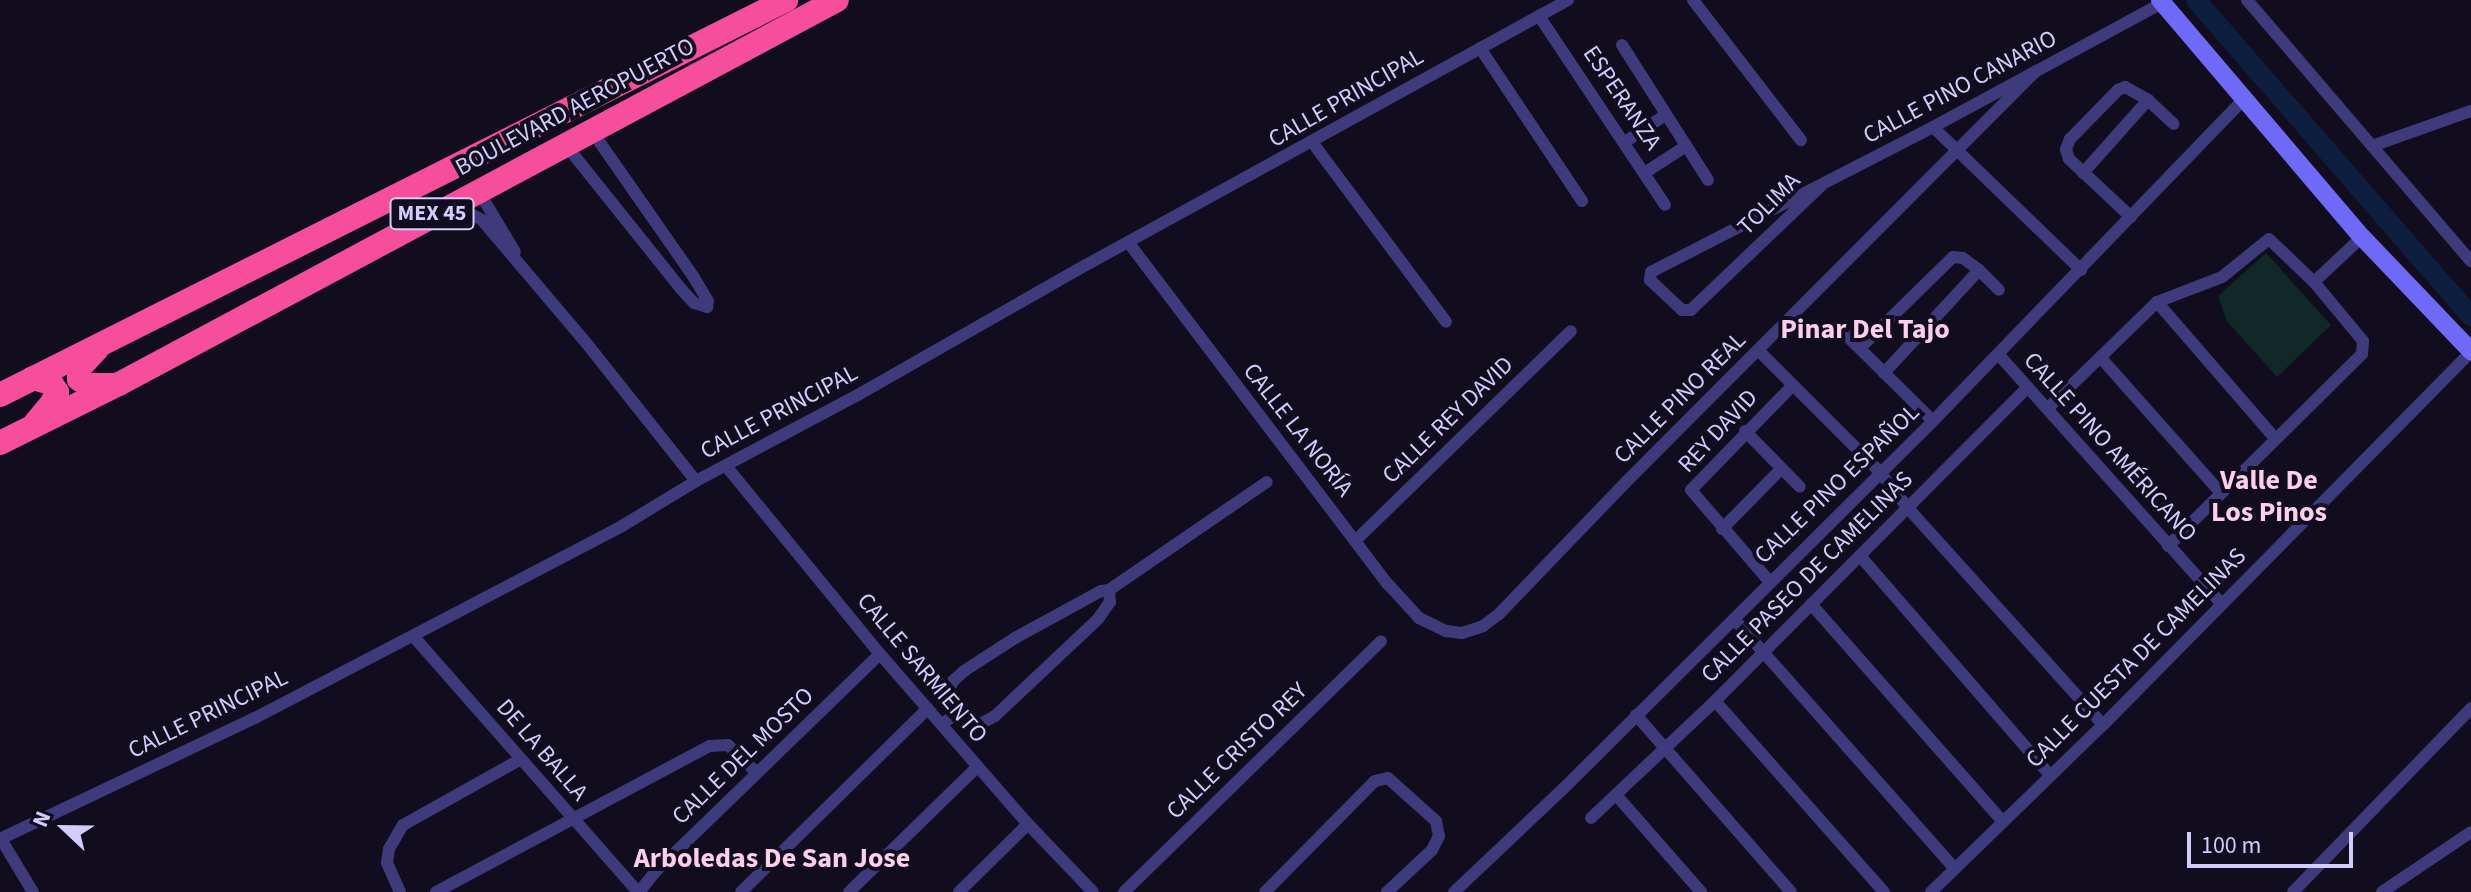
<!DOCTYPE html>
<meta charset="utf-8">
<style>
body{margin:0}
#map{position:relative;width:2471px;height:892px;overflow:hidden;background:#110d1e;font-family:"Source Sans 3",sans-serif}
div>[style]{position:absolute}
.green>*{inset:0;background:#112828}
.river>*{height:20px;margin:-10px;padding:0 10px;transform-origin:10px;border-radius:10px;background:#0d1e3e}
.street>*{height:12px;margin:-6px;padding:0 6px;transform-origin:6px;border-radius:6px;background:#3e3a7b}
.secondary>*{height:18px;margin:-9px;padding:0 9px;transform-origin:9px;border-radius:9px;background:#6f69f8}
.highway>*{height:24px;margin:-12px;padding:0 12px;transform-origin:12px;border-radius:12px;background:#f64e9c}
span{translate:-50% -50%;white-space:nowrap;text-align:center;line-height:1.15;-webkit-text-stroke:8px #110d1e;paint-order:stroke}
.shield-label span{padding:2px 6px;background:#110d1e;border:2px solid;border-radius:6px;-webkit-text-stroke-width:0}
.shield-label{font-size:22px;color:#d3cdfd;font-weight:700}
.street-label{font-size:24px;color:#d3cdfd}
.quarter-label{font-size:28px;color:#fdcfeb;font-weight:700}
.north{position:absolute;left:24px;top:788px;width:80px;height:80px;-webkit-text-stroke:6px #110d1e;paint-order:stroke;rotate:292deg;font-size:22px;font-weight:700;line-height:32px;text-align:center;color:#d3cdfd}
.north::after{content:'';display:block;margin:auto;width:28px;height:36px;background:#d3cdfd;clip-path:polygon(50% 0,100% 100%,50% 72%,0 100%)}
.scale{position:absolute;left:2187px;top:832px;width:166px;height:36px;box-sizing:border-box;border:4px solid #d3cdfd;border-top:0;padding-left:10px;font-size:24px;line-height:28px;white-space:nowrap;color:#d3cdfd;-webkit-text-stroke:6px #110d1e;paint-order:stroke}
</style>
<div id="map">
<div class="green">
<div style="clip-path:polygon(2266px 253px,2331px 325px,2277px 377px,2227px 321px,2218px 296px)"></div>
</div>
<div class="river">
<div style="left:2196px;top:0;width:419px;rotate:49deg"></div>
</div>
<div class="street">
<div style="left:1693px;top:0;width:177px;rotate:52.4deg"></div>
<div style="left:2247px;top:0;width:344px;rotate:49.4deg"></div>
<div style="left:1539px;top:16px;width:227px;rotate:56.3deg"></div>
<div style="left:1622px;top:45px;width:160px;rotate:57.5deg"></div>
<div style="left:1480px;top:48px;width:184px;rotate:56.3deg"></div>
<div style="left:1933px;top:127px;width:206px;rotate:44deg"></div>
<div style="left:1312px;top:142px;width:224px;rotate:53.3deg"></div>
<div style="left:1625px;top:142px;width:48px;rotate:-34deg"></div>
<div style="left:565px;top:144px;width:186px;rotate:51.3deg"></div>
<div style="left:681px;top:289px;width:19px;rotate:47deg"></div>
<div style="left:694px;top:303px;width:14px;rotate:17deg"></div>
<div style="left:707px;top:307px;width:6px;rotate:-81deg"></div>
<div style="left:708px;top:301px;width:29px;rotate:-121deg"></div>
<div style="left:693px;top:276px;width:178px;rotate:-124.9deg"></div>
<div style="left:2372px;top:146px;width:105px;rotate:-19.5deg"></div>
<div style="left:1646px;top:172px;width:48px;rotate:-33deg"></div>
<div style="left:2083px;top:173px;width:98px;rotate:-48.3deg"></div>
<div style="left:1821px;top:186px;width:180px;rotate:136.4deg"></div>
<div style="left:1691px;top:310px;width:9px;rotate:180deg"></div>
<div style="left:1682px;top:310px;width:44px;rotate:-136.8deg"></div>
<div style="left:1650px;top:280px;width:8px;rotate:-83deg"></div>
<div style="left:1651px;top:272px;width:317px;rotate:-27.2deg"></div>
<div style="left:1933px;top:127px;width:260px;rotate:-28.4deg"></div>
<div style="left:478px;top:190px;width:72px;rotate:59.2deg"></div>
<div style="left:454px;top:205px;width:32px;rotate:28deg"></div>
<div style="left:482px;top:220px;width:162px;rotate:49.7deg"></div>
<div style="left:587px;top:344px;width:175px;rotate:51.5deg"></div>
<div style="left:2131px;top:217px;width:85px;rotate:-136.9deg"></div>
<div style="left:2069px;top:159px;width:10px;rotate:-107deg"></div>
<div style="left:2066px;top:149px;width:11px;rotate:-68deg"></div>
<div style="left:2070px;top:139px;width:69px;rotate:-45.6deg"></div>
<div style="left:2118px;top:90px;width:8px;rotate:-23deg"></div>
<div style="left:2125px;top:87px;width:26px;rotate:29deg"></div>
<div style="left:2148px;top:100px;width:35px;rotate:43deg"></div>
<div style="left:1128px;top:242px;width:430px;rotate:52.8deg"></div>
<div style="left:1388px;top:584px;width:46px;rotate:47.6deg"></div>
<div style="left:1419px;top:618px;width:30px;rotate:26deg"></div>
<div style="left:1446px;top:631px;width:16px;rotate:7deg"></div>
<div style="left:1462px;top:633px;width:22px;rotate:-18deg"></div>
<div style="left:1483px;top:626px;width:20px;rotate:-37deg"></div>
<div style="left:1499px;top:614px;width:183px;rotate:-46.1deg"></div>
<div style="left:1626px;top:482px;width:581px;rotate:-45.07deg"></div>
<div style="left:2314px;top:282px;width:66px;rotate:-43.2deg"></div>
<div style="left:2157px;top:302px;width:180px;rotate:49.1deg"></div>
<div style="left:1842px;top:331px;width:128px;rotate:44.7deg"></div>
<div style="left:1860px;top:348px;width:130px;rotate:-44.4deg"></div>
<div style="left:1953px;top:257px;width:10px;rotate:6deg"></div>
<div style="left:1963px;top:258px;width:20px;rotate:37deg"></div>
<div style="left:1979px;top:270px;width:28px;rotate:45deg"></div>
<div style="left:1759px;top:351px;width:170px;rotate:45deg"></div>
<div style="left:1879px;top:471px;width:46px;rotate:52.1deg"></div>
<div style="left:1907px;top:507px;width:293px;rotate:48deg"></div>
<div style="left:1999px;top:355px;width:334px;rotate:48.2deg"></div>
<div style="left:2101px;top:358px;width:181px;rotate:48.4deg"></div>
<div style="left:1884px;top:373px;width:140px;rotate:-47.3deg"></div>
<div style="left:2048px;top:408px;width:152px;rotate:-44.2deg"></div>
<div style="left:2157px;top:302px;width:70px;rotate:-21deg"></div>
<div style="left:2222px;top:277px;width:60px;rotate:-39deg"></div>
<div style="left:2269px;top:239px;width:62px;rotate:43.7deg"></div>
<div style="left:2314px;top:282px;width:77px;rotate:50.3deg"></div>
<div style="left:2363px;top:341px;width:13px;rotate:94deg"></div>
<div style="left:2362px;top:354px;width:273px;rotate:135.3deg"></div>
<div style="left:1745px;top:431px;width:78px;rotate:45.5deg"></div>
<div style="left:726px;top:466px;width:243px;rotate:50.7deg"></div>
<div style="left:880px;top:654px;width:225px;rotate:49deg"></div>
<div style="left:1028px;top:824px;width:94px;rotate:46.3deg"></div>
<div style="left:1722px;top:529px;width:84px;rotate:-45.5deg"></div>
<div style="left:1355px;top:541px;width:301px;rotate:-44.2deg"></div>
<div style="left:1861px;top:557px;width:289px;rotate:49.1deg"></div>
<div style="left:1769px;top:581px;width:120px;rotate:-130.6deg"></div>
<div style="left:1691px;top:490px;width:146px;rotate:-45.8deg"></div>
<div style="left:1811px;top:604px;width:289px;rotate:48.6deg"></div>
<div style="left:1734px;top:619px;width:332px;rotate:48.5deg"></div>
<div style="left:414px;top:637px;width:339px;rotate:48.7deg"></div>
<div style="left:1715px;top:701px;width:255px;rotate:48.5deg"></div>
<div style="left:957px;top:712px;width:26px;rotate:28deg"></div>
<div style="left:980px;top:724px;width:17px;rotate:-28deg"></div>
<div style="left:995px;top:716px;width:141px;rotate:-43.3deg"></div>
<div style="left:1098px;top:619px;width:21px;rotate:-55deg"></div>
<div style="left:1110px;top:602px;width:12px;rotate:-95deg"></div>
<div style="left:1636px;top:715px;width:235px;rotate:48.8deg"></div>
<div style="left:943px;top:724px;width:18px;rotate:-41deg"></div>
<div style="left:957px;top:712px;width:21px;rotate:-115deg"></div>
<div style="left:948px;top:693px;width:13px;rotate:-67deg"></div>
<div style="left:953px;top:681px;width:15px;rotate:-42deg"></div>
<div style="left:964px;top:671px;width:61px;rotate:-32.9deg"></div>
<div style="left:1015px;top:638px;width:98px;rotate:-28.7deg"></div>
<div style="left:1101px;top:591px;width:8px;rotate:-7deg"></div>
<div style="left:1109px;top:590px;width:191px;rotate:-34.4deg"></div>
<div style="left:1617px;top:796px;width:128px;rotate:48.8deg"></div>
<div style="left:1591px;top:818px;width:170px;rotate:-43.3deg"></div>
<div style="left:1715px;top:701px;width:443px;rotate:-45.1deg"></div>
<div style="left:0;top:839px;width:282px;rotate:-25.4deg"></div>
<div style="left:255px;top:718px;width:414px;rotate:-27.6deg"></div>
<div style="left:622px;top:526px;width:87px;rotate:-31.3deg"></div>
<div style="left:696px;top:481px;width:181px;rotate:-28deg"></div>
<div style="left:856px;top:396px;width:265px;rotate:-29.7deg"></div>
<div style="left:1086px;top:265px;width:550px;rotate:-28.8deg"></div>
<div style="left:1px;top:839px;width:62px;rotate:58.9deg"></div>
<div style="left:400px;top:892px;width:32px;rotate:-114deg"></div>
<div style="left:387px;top:863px;width:14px;rotate:-82deg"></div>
<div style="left:389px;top:849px;width:28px;rotate:-60deg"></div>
<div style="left:403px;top:825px;width:135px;rotate:-29.2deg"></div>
<div style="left:436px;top:892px;width:310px;rotate:-28.1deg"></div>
<div style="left:710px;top:746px;width:18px;rotate:-3deg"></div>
<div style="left:728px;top:745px;width:40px;rotate:44deg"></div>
<div style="left:639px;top:892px;width:26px;rotate:-51deg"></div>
<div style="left:655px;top:872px;width:313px;rotate:-44.1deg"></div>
<div style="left:741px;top:892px;width:262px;rotate:-44.5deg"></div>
<div style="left:849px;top:892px;width:179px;rotate:-44.3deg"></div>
<div style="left:959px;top:892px;width:97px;rotate:-44.6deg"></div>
<div style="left:1124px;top:892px;width:359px;rotate:-44.3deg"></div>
<div style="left:1265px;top:892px;width:156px;rotate:-45.3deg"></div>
<div style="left:1375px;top:781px;width:13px;rotate:-13deg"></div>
<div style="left:1388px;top:778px;width:64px;rotate:41.9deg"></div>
<div style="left:1436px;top:821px;width:15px;rotate:79deg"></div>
<div style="left:1439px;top:836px;width:16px;rotate:117deg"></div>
<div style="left:1432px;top:850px;width:62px;rotate:137deg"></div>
<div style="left:1454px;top:892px;width:150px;rotate:-43.4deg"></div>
<div style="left:1563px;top:789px;width:522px;rotate:-44.84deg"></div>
<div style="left:1933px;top:421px;width:448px;rotate:-46deg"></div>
<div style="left:1931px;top:892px;width:240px;rotate:-44.2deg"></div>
<div style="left:2103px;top:725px;width:524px;rotate:-45.39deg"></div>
<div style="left:2293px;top:892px;width:256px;rotate:-45.9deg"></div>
<div style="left:2382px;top:892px;width:107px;rotate:-34deg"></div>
</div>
<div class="secondary">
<div style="left:2160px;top:0;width:311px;rotate:49.6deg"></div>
<div style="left:2362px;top:237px;width:158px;rotate:46.3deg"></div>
</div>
<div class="highway">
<div style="left:97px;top:349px;width:26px;rotate:133deg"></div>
<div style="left:79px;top:368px;width:11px;rotate:90deg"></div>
<div style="left:79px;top:379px;width:11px;rotate:34deg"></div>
<div style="left:88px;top:385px;width:26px"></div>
<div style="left:33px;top:378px;width:19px;rotate:16deg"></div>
<div style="left:51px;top:383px;width:11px;rotate:56deg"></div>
<div style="left:57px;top:392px;width:12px;rotate:114deg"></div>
<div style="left:52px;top:403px;width:25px;rotate:130deg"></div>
<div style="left:0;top:395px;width:880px;rotate:-26.68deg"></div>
<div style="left:0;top:443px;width:133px;rotate:-26.4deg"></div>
<div style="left:119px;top:384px;width:814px;rotate:-28.14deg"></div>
</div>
<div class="shield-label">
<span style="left:432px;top:214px">MEX 45</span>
</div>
<div class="street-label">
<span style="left:1960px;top:87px;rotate:-28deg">CALLE PINO CANARIO</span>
<span style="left:1346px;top:98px;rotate:-30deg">CALLE PRINCIPAL</span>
<span style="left:1622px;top:98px;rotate:56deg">ESPERANZA</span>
<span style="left:575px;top:107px;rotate:-28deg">BOULEVARD AEROPUERTO</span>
<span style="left:1769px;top:204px;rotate:-45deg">TOLIMA</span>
<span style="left:1680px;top:398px;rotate:-45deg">CALLE PINO REAL</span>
<span style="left:779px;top:412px;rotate:-28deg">CALLE PRINCIPAL</span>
<span style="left:1448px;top:420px;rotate:-44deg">CALLE REY DAVID</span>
<span style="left:1298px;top:430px;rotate:52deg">CALLE LA NORÍA</span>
<span style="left:1718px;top:431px;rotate:-47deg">REY DAVID</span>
<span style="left:2110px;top:447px;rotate:48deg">CALLE PINO AMÉRICANO</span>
<span style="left:1837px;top:484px;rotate:-44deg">CALLE PINO ESPAÑOL</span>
<span style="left:1807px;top:577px;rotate:-45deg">CALLE PASEO DE CAMELINAS</span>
<span style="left:2136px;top:658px;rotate:-45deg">CALLE CUESTA DE CAMELINAS</span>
<span style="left:922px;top:668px;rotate:50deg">CALLE SARMIENTO</span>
<span style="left:208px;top:714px;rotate:-26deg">CALLE PRINCIPAL</span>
<span style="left:542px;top:750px;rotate:49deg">DE LA BALLA</span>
<span style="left:1237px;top:751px;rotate:-44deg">CALLE CRISTO REY</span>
<span style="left:743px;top:756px;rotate:-44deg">CALLE DEL MOSTO</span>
</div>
<div class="quarter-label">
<span style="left:1865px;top:329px">Pinar Del Tajo</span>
<span style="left:2269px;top:496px">Valle De<br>Los Pinos</span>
<span style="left:772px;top:858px">Arboledas De San Jose</span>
</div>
<div class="north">N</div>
<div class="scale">100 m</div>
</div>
